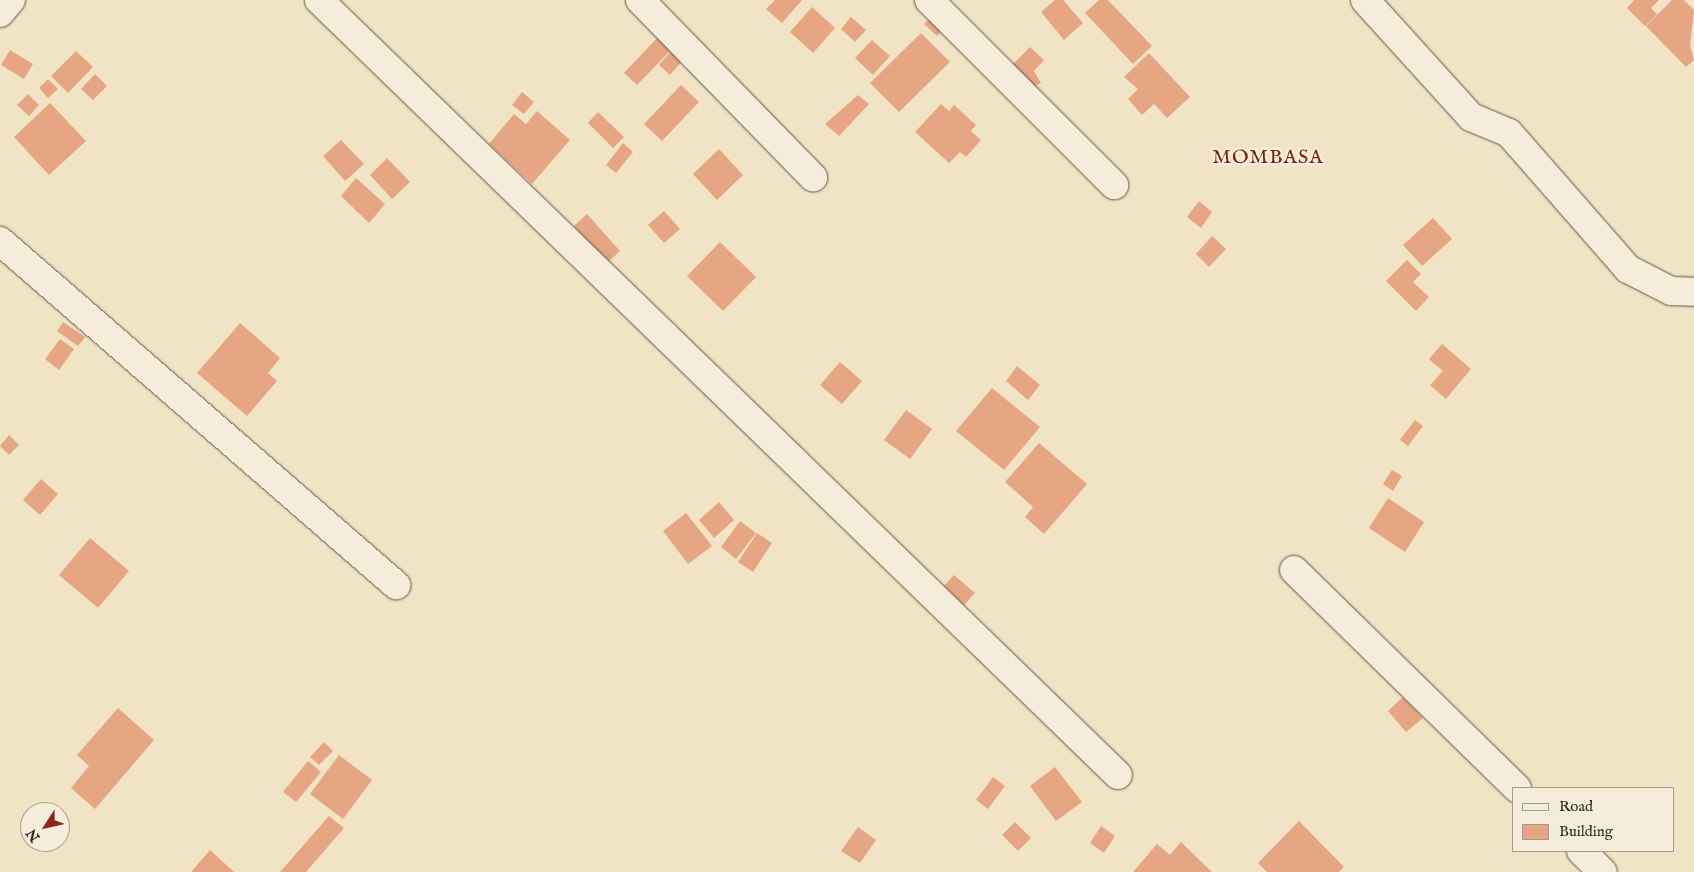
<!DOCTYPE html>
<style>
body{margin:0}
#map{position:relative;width:1694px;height:872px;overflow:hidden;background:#f0e4c4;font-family:"IM FELL English",serif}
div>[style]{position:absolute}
.building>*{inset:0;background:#e6a683}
.roads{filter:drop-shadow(0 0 1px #615546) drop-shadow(0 0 1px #615546)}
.minor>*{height:28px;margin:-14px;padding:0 14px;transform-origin:14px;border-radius:14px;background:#f5edd9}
span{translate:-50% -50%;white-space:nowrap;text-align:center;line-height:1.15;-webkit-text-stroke:5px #f5edd9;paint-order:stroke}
.quarter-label{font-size:20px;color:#7a1f14;letter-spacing:1px}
.legend{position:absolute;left:1512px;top:787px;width:162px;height:65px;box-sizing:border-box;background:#f5edd9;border:1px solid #a79d8d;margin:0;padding:6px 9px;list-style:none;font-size:15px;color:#31251c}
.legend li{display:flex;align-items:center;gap:10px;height:25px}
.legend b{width:25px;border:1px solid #a79d8d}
.north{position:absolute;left:20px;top:802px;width:50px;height:50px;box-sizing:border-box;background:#f5edd9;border:1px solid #a79d8d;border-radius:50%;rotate:235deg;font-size:14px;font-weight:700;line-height:20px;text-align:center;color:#31251c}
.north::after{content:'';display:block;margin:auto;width:18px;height:22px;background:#8f2418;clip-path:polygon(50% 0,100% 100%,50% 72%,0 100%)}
</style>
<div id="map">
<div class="building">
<div style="clip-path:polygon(775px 0,802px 0,782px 23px,766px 9px)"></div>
<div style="clip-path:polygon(1055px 0,1063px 0,1083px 23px,1064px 40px,1041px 12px)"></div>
<div style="clip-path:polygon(1099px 0,1108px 0,1152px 46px,1133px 64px,1085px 13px)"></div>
<div style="clip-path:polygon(1634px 0,1659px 0,1651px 8px,1657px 14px,1645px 26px,1627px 8px)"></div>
<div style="clip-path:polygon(1672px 0,1684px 0,1694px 10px,1690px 46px,1694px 60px,1686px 67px,1646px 26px)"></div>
<div style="clip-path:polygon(812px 7px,835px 28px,813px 53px,790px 32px)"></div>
<div style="clip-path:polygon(935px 13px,947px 25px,937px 36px,924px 24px)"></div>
<div style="clip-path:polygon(851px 17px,866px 30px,855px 42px,841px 29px)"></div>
<div style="clip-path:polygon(921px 33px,950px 62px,899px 112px,870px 83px)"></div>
<div style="clip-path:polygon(659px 36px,672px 49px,637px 85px,624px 73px)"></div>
<div style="clip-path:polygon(872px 40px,890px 56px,873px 75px,855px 58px)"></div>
<div style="clip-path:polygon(1030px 47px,1044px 60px,1034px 71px,1041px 83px,1034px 87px,1013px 64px)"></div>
<div style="clip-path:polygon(10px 50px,33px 64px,24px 79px,1px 65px)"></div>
<div style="clip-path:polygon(672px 50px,683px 60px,670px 75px,659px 65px)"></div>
<div style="clip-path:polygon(76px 51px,93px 67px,68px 93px,51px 76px)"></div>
<div style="clip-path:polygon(1149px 53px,1190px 97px,1167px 118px,1154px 104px,1142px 115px,1128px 99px,1138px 89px,1124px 77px)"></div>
<div style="clip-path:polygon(95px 74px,107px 86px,93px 100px,81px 89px)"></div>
<div style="clip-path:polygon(48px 79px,58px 89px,48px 98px,39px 88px)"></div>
<div style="clip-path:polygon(681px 85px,699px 102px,662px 141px,644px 124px)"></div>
<div style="clip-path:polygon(522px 92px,534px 102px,524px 114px,512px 105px)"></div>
<div style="clip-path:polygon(28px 94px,39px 105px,29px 116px,17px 105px)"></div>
<div style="clip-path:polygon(858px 95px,869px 104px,839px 136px,825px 124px)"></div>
<div style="clip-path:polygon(50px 103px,86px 141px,49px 175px,14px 137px)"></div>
<div style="clip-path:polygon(941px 104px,949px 111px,954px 105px,976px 125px,971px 131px,981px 140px,966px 157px,960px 152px,949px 163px,915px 132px)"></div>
<div style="clip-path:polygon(537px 111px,570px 140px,532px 184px,489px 144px,514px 114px,526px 124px)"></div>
<div style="clip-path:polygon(598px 112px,624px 137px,613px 148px,588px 123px)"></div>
<div style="clip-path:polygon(341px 140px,364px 164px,345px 181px,323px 156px)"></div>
<div style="clip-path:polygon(623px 143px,633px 152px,616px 173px,606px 165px)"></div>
<div style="clip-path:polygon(719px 149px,743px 175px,717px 200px,693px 174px)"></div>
<div style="clip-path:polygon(387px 158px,410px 182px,392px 199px,370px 175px)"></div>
<div style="clip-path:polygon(356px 178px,385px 204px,369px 223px,341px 196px)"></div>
<div style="clip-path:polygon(1199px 201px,1212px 212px,1201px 228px,1187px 217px)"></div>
<div style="clip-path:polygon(664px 211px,680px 229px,664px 243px,648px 225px)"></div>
<div style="clip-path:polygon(587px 214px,620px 251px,607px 263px,574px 226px)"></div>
<div style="clip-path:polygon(1433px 218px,1452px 239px,1422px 266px,1403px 245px)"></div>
<div style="clip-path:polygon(1212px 236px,1226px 249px,1209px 267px,1196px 254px)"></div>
<div style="clip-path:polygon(720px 242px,756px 277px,723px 311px,687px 276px)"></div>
<div style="clip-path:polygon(1407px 260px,1421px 274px,1413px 282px,1429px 297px,1416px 311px,1386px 281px)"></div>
<div style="clip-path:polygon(63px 322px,85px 337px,78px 346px,57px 331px)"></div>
<div style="clip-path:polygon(240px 323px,280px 358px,268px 373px,277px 381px,247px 416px,197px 373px)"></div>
<div style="clip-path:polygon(60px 339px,74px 349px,59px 370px,45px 359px)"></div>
<div style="clip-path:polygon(1442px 344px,1471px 369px,1446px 399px,1430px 385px,1443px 371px,1429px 359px)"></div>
<div style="clip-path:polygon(840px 362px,862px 381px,842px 404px,820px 385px)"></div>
<div style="clip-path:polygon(1017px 366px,1040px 385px,1028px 400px,1006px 381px)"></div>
<div style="clip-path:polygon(992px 388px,1040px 427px,1004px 470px,956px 431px)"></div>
<div style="clip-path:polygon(906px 410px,932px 429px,910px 459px,884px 440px)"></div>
<div style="clip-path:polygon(1415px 420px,1423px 426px,1408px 446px,1400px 440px)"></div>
<div style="clip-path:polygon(9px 435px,19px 445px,9px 455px,0 446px)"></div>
<div style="clip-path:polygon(1039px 443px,1087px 484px,1044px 534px,1025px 517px,1033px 507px,1005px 482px)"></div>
<div style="clip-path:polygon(1392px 470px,1402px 476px,1393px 491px,1383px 484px)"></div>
<div style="clip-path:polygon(41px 479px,58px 494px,40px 515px,23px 500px)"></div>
<div style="clip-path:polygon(1388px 498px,1424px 522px,1405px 552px,1369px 528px)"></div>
<div style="clip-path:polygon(719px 502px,734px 520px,714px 538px,699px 520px)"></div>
<div style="clip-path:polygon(686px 513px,712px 546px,688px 564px,663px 531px)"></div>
<div style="clip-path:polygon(740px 521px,756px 533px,736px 559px,721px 547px)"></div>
<div style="clip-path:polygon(757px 533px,772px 543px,753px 572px,738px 562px)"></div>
<div style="clip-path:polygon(90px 538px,129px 571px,98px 608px,59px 575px)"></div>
<div style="clip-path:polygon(954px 575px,975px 593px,964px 605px,944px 586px)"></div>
<div style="clip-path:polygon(1403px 697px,1423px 718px,1406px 732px,1388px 711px)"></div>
<div style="clip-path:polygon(118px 708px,154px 740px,95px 809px,71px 788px,89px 766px,77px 755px)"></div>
<div style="clip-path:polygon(324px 742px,333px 751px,319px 765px,310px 757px)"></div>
<div style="clip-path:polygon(339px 755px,372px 780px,343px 819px,310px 794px)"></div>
<div style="clip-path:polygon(308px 761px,321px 772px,296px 802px,283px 792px)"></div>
<div style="clip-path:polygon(1055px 767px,1082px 802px,1056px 821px,1030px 786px)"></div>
<div style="clip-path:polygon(993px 777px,1005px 786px,988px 809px,976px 800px)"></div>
<div style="clip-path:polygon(329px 816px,344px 828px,306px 872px,280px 872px)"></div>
<div style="clip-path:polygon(1299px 821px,1344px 867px,1339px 872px,1267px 872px,1258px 863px)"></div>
<div style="clip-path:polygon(1015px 822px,1031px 838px,1018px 851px,1002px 835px)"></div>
<div style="clip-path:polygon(1101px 826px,1115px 836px,1104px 853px,1090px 843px)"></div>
<div style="clip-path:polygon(858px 827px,876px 840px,860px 863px,841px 851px)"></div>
<div style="clip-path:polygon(1181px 842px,1212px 872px,1133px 872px,1157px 844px,1170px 855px)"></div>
<div style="clip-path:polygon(210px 850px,234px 872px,191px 872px)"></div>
</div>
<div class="roads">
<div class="minor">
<div style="left:319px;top:0;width:1113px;rotate:44.13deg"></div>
<div style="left:640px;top:0;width:248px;rotate:45.7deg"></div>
<div style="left:929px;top:0;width:262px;rotate:45deg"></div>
<div style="left:1365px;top:0;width:158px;rotate:47.8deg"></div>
<div style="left:1471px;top:117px;width:41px;rotate:22.8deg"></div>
<div style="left:1509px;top:133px;width:181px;rotate:48.8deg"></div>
<div style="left:1628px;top:269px;width:48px;rotate:27.1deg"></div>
<div style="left:1671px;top:291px;width:23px;rotate:2deg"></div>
<div style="left:0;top:13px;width:17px;rotate:-50deg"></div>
<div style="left:0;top:241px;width:525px;rotate:40.98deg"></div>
<div style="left:1294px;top:570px;width:312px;rotate:44.4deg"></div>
<div style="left:1581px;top:851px;width:30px;rotate:44deg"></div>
</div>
</div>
<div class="quarter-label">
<span style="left:1268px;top:157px">MOMBASA</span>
</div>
<ul class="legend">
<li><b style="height:6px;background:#f5edd9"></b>Road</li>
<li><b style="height:14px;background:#e6a683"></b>Building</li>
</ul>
<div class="north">N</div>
</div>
